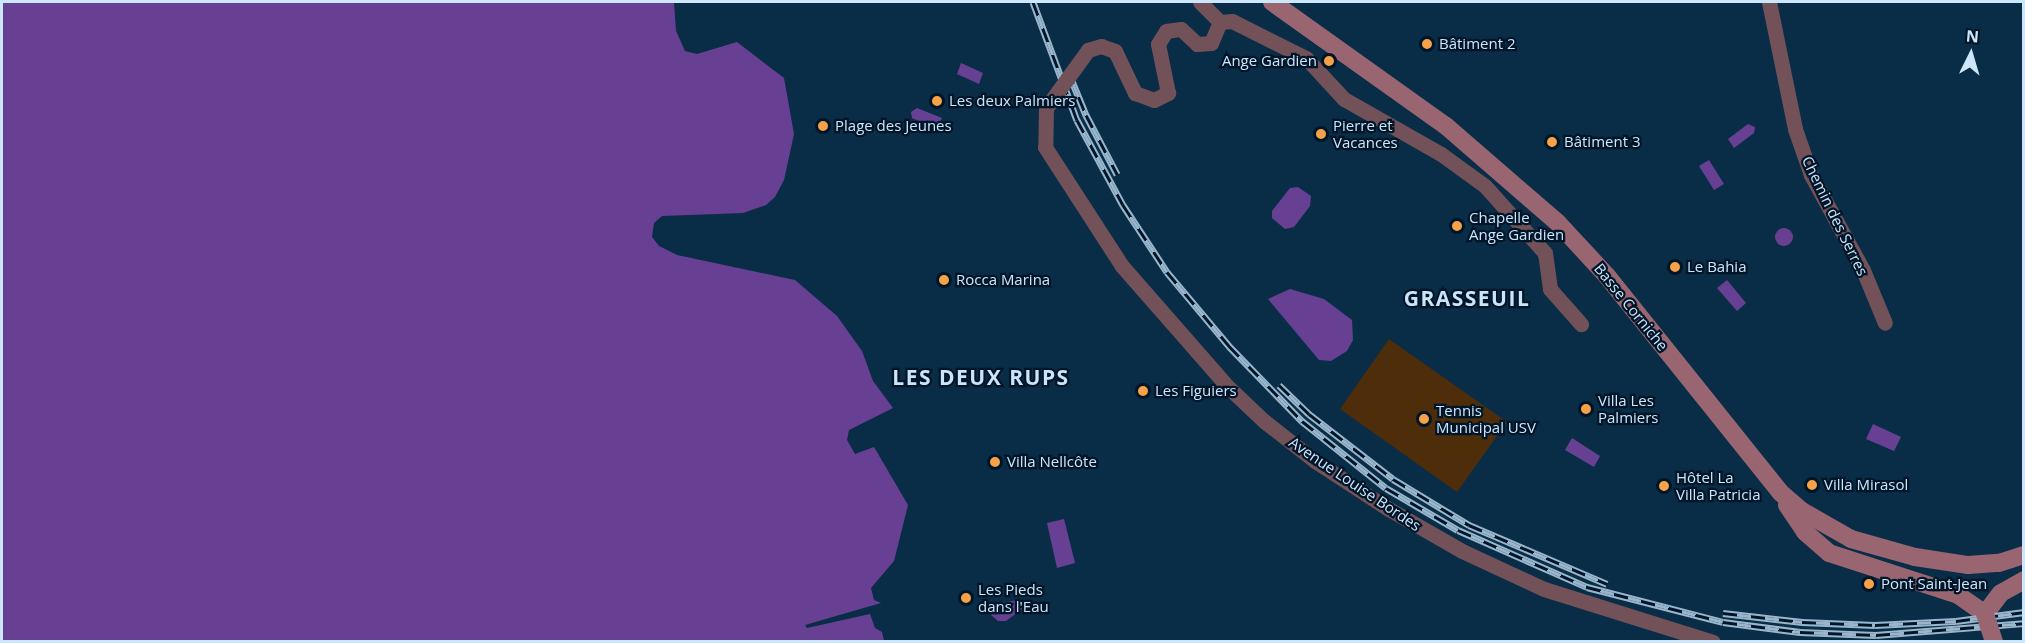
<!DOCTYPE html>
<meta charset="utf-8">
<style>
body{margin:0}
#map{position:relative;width:2025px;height:643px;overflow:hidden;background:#092d47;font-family:"Open Sans",sans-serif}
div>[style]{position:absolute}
.green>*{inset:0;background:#4d2d0a}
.water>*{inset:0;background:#684093}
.round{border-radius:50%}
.street>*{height:15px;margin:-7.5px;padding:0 7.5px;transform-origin:7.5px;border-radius:7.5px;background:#725158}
.secondary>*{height:18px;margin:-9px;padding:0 9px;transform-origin:9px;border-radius:9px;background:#996571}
.rail>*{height:7px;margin-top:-3.5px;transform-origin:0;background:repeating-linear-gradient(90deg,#001528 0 14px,#99b6cd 0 28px);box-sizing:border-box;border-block:2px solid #99b6cd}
.street-bridge>*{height:15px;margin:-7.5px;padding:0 7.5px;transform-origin:7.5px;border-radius:7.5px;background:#725158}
.secondary-bridge>*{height:18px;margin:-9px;padding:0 9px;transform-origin:9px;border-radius:9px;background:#996571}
.dots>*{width:16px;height:16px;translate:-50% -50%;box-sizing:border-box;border:3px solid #001528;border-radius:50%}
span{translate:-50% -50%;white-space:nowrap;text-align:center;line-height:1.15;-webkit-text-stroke:4.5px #001528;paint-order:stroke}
.poi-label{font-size:15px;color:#cce6fc}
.left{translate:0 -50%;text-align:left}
.right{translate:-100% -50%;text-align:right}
.street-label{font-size:15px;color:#cce6fc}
.district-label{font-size:21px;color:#cae4fa;font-weight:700;letter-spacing:1.5px}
.frame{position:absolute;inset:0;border:3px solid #cce6fc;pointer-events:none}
.north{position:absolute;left:1941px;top:24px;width:60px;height:60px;-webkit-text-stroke:4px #001528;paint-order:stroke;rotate:5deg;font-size:16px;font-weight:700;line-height:24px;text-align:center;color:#cce6fc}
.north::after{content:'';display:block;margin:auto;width:21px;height:27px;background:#cce6fc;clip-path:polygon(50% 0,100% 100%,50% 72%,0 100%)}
</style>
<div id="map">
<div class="green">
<div style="clip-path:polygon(1389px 339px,1507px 422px,1457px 492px,1340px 409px)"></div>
</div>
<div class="water">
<div style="clip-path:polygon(2px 2px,674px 2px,676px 31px,685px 51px,697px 54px,737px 42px,784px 78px,794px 134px,784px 180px,775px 197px,766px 205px,743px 213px,662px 216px,654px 223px,652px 237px,659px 246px,677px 255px,795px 280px,837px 316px,862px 351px,873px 381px,893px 408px,849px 430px,847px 440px,855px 454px,874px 447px,908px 505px,894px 561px,871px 588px,874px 600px,881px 603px,805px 625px,807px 628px,870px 614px,875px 628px,882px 632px,884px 641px,2px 641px)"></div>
<div style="clip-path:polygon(961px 63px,983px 73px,979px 84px,957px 74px)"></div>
<div style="clip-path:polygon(917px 108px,942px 118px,937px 129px,912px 118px,911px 112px)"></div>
<div style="clip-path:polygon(1748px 124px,1755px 127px,1754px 133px,1734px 148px,1728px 139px)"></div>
<div style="clip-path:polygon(1709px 160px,1724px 184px,1714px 190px,1699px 166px)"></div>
<div style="clip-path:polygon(1298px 187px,1311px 196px,1310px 206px,1294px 227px,1285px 229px,1272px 218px,1272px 211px,1290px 188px)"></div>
<div class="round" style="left:1775px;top:228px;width:18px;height:18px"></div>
<div style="clip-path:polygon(1727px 280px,1746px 303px,1737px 311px,1717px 288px)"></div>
<div style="clip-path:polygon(1290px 289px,1324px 299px,1352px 320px,1353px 340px,1347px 351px,1331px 361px,1319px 360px,1268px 299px)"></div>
<div style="clip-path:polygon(1873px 424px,1901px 437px,1894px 451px,1866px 439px)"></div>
<div style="clip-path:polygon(1572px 438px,1600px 456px,1594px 467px,1565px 450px)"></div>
<div style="clip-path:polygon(1064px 519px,1075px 563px,1057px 568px,1047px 523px)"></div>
<div style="clip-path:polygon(1018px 600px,1022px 609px,1006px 621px,998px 621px,991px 615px,1000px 603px)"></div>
</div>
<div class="street">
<div style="left:1200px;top:2px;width:28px;rotate:45deg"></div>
<div style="left:1769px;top:2px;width:130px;rotate:78.4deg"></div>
<div style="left:1795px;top:129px;width:49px;rotate:70.8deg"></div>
<div style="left:1811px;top:175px;width:108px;rotate:61.3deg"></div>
<div style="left:1863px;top:270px;width:57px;rotate:67.5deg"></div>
<div style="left:1220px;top:22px;width:12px;rotate:-5deg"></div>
<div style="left:1232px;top:21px;width:83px;rotate:26.6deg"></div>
<div style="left:1306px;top:58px;width:56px;rotate:47.2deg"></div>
<div style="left:1344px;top:99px;width:112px;rotate:29.6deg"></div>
<div style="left:1441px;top:154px;width:54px;rotate:36deg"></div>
<div style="left:1485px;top:186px;width:90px;rotate:48.2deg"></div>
<div style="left:1545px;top:253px;width:36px;rotate:82deg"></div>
<div style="left:1550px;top:289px;width:47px;rotate:48.5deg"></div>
<div style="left:1088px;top:50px;width:14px;rotate:-17deg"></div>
<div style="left:1101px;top:46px;width:15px;rotate:20deg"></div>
<div style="left:1115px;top:51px;width:47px;rotate:64.5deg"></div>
<div style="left:1135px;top:93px;width:20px;rotate:20deg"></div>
<div style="left:1154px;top:100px;width:16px;rotate:-27deg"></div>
<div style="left:1168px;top:93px;width:50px;rotate:-101.5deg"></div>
<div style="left:1158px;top:44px;width:15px;rotate:-58deg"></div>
<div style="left:1166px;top:31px;width:15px;rotate:-8deg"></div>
<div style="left:1181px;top:29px;width:22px;rotate:43deg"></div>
<div style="left:1197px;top:44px;width:14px;rotate:-4deg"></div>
<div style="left:1211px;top:43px;width:23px;rotate:-67deg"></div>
<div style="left:1046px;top:108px;width:39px;rotate:91deg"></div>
<div style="left:1045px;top:147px;width:142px;rotate:57.1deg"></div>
<div style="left:1122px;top:266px;width:161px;rotate:48.8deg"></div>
<div style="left:1228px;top:387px;width:50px;rotate:43.4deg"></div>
<div style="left:1264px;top:421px;width:65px;rotate:38.1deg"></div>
<div style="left:1315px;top:461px;width:86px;rotate:33.1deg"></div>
<div style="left:1387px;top:508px;width:86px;rotate:29.8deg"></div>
<div style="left:1462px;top:551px;width:90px;rotate:24.9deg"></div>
<div style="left:1544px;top:589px;width:177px;rotate:17.4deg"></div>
</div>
<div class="secondary">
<div style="left:1272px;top:2px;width:214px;rotate:35.5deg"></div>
<div style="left:1446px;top:126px;width:148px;rotate:40.9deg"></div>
<div style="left:1558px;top:223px;width:72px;rotate:47.2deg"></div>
<div style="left:1607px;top:276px;width:278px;rotate:51.3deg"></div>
<div style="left:1781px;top:493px;width:28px;rotate:41deg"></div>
<div style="left:1802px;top:511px;width:56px;rotate:29.7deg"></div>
<div style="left:1851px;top:539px;width:66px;rotate:15.7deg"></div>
<div style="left:1915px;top:557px;width:54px;rotate:8.6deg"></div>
<div style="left:1968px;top:565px;width:31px;rotate:-4deg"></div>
<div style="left:1999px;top:563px;width:26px;rotate:-18deg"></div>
<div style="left:1787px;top:505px;width:32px;rotate:56deg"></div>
<div style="left:1805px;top:532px;width:32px;rotate:41deg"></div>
<div style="left:1829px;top:553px;width:136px;rotate:18deg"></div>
<div style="left:1958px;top:595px;width:33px;rotate:35deg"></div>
<div style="left:1985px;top:614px;width:26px;rotate:-53deg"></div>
<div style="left:2001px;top:593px;width:26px;rotate:-29deg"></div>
</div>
<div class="rail">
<div style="left:1033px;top:2px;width:126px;rotate:69.6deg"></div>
<div style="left:1077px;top:120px;width:97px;rotate:61.6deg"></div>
<div style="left:1123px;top:205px;width:80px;rotate:56.7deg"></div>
<div style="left:1167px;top:272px;width:97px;rotate:50deg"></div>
<div style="left:1229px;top:346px;width:105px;rotate:45.8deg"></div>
<div style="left:1302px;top:421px;width:107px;rotate:38.6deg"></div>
<div style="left:1386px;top:488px;width:83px;rotate:30.3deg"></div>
<div style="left:1458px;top:530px;width:141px;rotate:23.8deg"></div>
<div style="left:1587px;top:587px;width:140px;rotate:14.4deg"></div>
<div style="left:1723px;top:622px;width:78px;rotate:7.4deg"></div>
<div style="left:1800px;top:632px;width:76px;rotate:2.3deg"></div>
<div style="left:1876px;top:635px;width:148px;rotate:-4.6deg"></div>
<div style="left:1068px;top:71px;width:48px;rotate:67.8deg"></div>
<div style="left:1086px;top:115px;width:67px;rotate:62.3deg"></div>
<div style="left:1279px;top:385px;width:42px;rotate:44deg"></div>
<div style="left:1309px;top:414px;width:106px;rotate:37.7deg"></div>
<div style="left:1393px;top:479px;width:89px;rotate:31.2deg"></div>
<div style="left:1469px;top:525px;width:150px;rotate:23.1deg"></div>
<div style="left:1723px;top:613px;width:80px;rotate:6.5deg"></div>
<div style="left:1802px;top:622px;width:73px;rotate:2.4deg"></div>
<div style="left:1875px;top:625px;width:81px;rotate:-2.8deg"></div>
<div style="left:1956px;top:621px;width:69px;rotate:-7.5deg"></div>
</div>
<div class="street-bridge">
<div style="left:1046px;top:108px;width:72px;rotate:-54.1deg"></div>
</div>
<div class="secondary-bridge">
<div style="left:1985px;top:614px;width:29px;rotate:72deg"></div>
</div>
<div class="dots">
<div style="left:1427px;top:44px;background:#f7a148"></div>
<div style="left:1329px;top:61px;background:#f7a148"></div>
<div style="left:937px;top:101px;background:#f7a148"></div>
<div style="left:823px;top:126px;background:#f7a148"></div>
<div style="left:1321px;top:134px;background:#f7a148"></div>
<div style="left:1552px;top:142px;background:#f7a148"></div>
<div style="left:1457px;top:226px;background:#f7a148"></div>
<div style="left:1675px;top:267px;background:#f7a148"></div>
<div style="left:944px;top:280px;background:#f7a148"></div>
<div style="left:1143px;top:391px;background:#f7a148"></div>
<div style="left:1586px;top:409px;background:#f7a148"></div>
<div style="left:1424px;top:419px;background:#f7a148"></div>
<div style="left:995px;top:462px;background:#f7a148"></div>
<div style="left:1812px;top:485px;background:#f7a148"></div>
<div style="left:1664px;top:486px;background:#f7a148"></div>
<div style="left:1869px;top:584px;background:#f7a148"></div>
<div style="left:966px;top:598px;background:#f7a148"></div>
</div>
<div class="poi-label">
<span class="left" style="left:1439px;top:44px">Bâtiment 2</span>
<span class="right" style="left:1317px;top:61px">Ange Gardien</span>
<span class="left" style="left:949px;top:101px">Les deux Palmiers</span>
<span class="left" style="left:1333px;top:134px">Pierre et<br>Vacances</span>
<span class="left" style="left:835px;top:126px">Plage des Jeunes</span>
<span class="left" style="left:1564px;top:142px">Bâtiment 3</span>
<span class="left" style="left:1469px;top:226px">Chapelle<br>Ange Gardien</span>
<span class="left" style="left:1687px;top:267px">Le Bahia</span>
<span class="left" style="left:956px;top:280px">Rocca Marina</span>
<span class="left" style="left:1155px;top:391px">Les Figuiers</span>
<span class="left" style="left:1598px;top:409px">Villa Les<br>Palmiers</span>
<span class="left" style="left:1436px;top:419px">Tennis<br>Municipal USV</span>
<span class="left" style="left:1007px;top:462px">Villa Nellcôte</span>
<span class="left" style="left:1676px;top:486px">Hôtel La<br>Villa Patricia</span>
<span class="left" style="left:1824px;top:485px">Villa Mirasol</span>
<span class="left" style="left:1881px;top:584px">Pont Saint-Jean</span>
<span class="left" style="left:978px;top:598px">Les Pieds<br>dans l'Eau</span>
</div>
<div class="street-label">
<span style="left:1835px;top:216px;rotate:64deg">Chemin des Serres</span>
<span style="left:1631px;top:307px;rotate:51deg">Basse Corniche</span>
<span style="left:1355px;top:484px;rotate:34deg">Avenue Louise Bordes</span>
</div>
<div class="district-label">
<span style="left:1467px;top:298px">GRASSEUIL</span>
<span style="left:981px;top:377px">LES DEUX RUPS</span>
</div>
<div class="frame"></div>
<div class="north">N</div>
</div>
